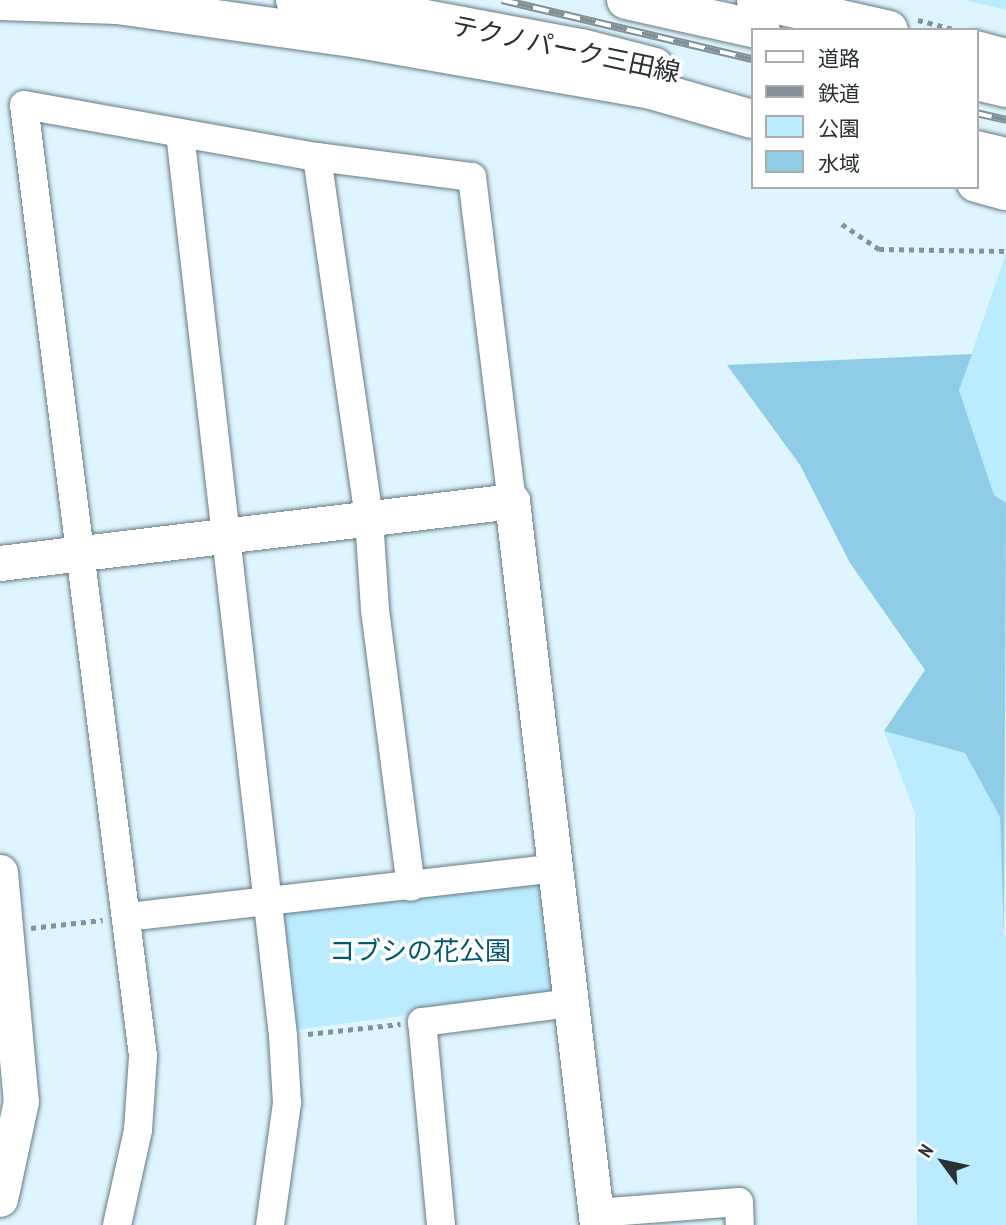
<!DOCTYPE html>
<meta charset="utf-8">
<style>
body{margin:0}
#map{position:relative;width:1006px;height:1225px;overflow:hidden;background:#def4fe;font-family:"PT Sans Narrow","Noto Sans JP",sans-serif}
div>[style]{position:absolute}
.green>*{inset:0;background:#bbebfe}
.water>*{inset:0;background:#8fcce5}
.path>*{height:4.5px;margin-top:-2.25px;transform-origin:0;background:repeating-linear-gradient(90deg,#84939a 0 5px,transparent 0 10px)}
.roads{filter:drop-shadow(0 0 2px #667a83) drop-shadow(0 0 2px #667a83)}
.minor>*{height:28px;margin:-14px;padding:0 14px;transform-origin:14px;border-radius:14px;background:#fff}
.tertiary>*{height:35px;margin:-17.5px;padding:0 17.5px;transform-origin:17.5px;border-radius:17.5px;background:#fff}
.secondary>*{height:38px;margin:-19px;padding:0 19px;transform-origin:19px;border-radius:19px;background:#fff}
.rail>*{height:8px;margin-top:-4px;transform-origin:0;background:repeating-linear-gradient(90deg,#fff 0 16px,#819097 0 32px);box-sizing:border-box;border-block:2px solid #819097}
span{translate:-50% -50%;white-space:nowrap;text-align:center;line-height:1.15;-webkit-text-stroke:7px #fff;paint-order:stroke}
.street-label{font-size:26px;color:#283134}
.park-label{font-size:26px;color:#005770}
.legend{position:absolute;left:751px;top:28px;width:228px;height:161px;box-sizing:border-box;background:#fff;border:2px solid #a9adae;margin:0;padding:9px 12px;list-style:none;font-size:21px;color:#283134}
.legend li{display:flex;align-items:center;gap:14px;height:35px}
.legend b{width:35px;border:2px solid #a9adae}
.north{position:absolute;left:908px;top:1127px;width:70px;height:70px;-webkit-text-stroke:5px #fff;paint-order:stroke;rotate:303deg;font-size:19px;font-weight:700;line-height:28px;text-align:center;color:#283134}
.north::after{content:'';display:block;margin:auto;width:24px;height:32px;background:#283134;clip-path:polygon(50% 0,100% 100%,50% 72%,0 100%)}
</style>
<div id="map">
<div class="green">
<div style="clip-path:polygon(964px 0,1006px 0,1006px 10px)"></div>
<div style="clip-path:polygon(1006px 253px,1006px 503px,994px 495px,959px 390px)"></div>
<div style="clip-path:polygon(884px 731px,965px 753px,1000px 817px,1004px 937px,1006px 933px,1006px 1225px,917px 1225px,915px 813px)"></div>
<div style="clip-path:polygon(547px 872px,562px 995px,294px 1030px,278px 907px)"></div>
</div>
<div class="water">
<div style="clip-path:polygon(972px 354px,959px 390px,994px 495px,1006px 503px,1004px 939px,1000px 817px,965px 753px,884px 731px,925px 670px,850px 563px,800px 465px,727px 365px)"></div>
</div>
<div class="path">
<div style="left:918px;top:20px;width:40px;rotate:14.4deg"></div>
<div style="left:842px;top:224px;width:45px;rotate:34deg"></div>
<div style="left:879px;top:249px;width:127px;rotate:0.9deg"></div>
<div style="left:31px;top:928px;width:72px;rotate:-6.3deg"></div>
<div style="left:308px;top:1034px;width:93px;rotate:-6.2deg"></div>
</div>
<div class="roads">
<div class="minor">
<div style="left:180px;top:133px;width:909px;rotate:83.49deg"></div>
<div style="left:283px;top:1036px;width:67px;rotate:86.6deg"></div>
<div style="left:287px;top:1103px;width:123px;rotate:97.9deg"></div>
<div style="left:317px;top:157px;width:366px;rotate:81.8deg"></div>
<div style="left:369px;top:519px;width:91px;rotate:86.2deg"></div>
<div style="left:375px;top:610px;width:279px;rotate:82.6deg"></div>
<div style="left:127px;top:917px;width:434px;rotate:-6.5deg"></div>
<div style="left:596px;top:1213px;width:143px;rotate:-4.4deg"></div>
<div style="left:739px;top:1202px;width:23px;rotate:88deg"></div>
<div style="left:117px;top:1225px;width:97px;rotate:-77.5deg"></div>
<div style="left:138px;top:1130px;width:74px;rotate:-86.1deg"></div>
<div style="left:143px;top:1056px;width:958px;rotate:-97.13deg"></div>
<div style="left:24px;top:105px;width:298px;rotate:10.1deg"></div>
<div style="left:317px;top:157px;width:156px;rotate:7.4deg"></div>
<div style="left:472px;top:177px;width:326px;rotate:83deg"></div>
<div style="left:441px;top:1225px;width:204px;rotate:-95.3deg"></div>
<div style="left:422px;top:1022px;width:149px;rotate:-7.3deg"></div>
</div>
<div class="tertiary">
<div style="left:0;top:563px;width:516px;rotate:-6.9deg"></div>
<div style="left:512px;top:501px;width:729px;rotate:83.3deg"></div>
<div style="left:0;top:872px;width:230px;rotate:84.8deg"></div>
<div style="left:21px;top:1101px;width:100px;rotate:102.1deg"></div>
</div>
<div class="secondary">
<div style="left:295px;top:0;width:61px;rotate:5.6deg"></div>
<div style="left:356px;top:6px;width:229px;rotate:10.6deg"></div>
<div style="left:581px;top:48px;width:76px;rotate:14.4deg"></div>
<div style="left:626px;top:0;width:138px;rotate:12.5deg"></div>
<div style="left:756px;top:0;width:136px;rotate:12.7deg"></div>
<div style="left:0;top:1px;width:117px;rotate:2deg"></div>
<div style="left:117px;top:5px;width:244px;rotate:8deg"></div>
<div style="left:359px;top:39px;width:296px;rotate:9.9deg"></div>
<div style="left:651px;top:90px;width:105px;rotate:16deg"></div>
<div style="left:976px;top:50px;width:31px;rotate:15deg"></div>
<div style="left:976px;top:81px;width:31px;rotate:13deg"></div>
<div style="left:976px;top:150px;width:31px;rotate:13deg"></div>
<div style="left:976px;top:183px;width:31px;rotate:15deg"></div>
</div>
</div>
<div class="rail">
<div style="left:502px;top:0;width:257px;rotate:13.3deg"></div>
<div style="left:976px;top:113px;width:31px;rotate:13deg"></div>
</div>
<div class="street-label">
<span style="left:566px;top:49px;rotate:12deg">テクノパーク三田線</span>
</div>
<div class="park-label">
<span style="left:420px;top:951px">コブシの花公園</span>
</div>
<ul class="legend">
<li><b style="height:9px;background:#fff"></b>道路</li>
<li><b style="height:9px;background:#819097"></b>鉄道</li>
<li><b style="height:19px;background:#bbebfe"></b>公園</li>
<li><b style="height:19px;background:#8fcce5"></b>水域</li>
</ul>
<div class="north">N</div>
</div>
